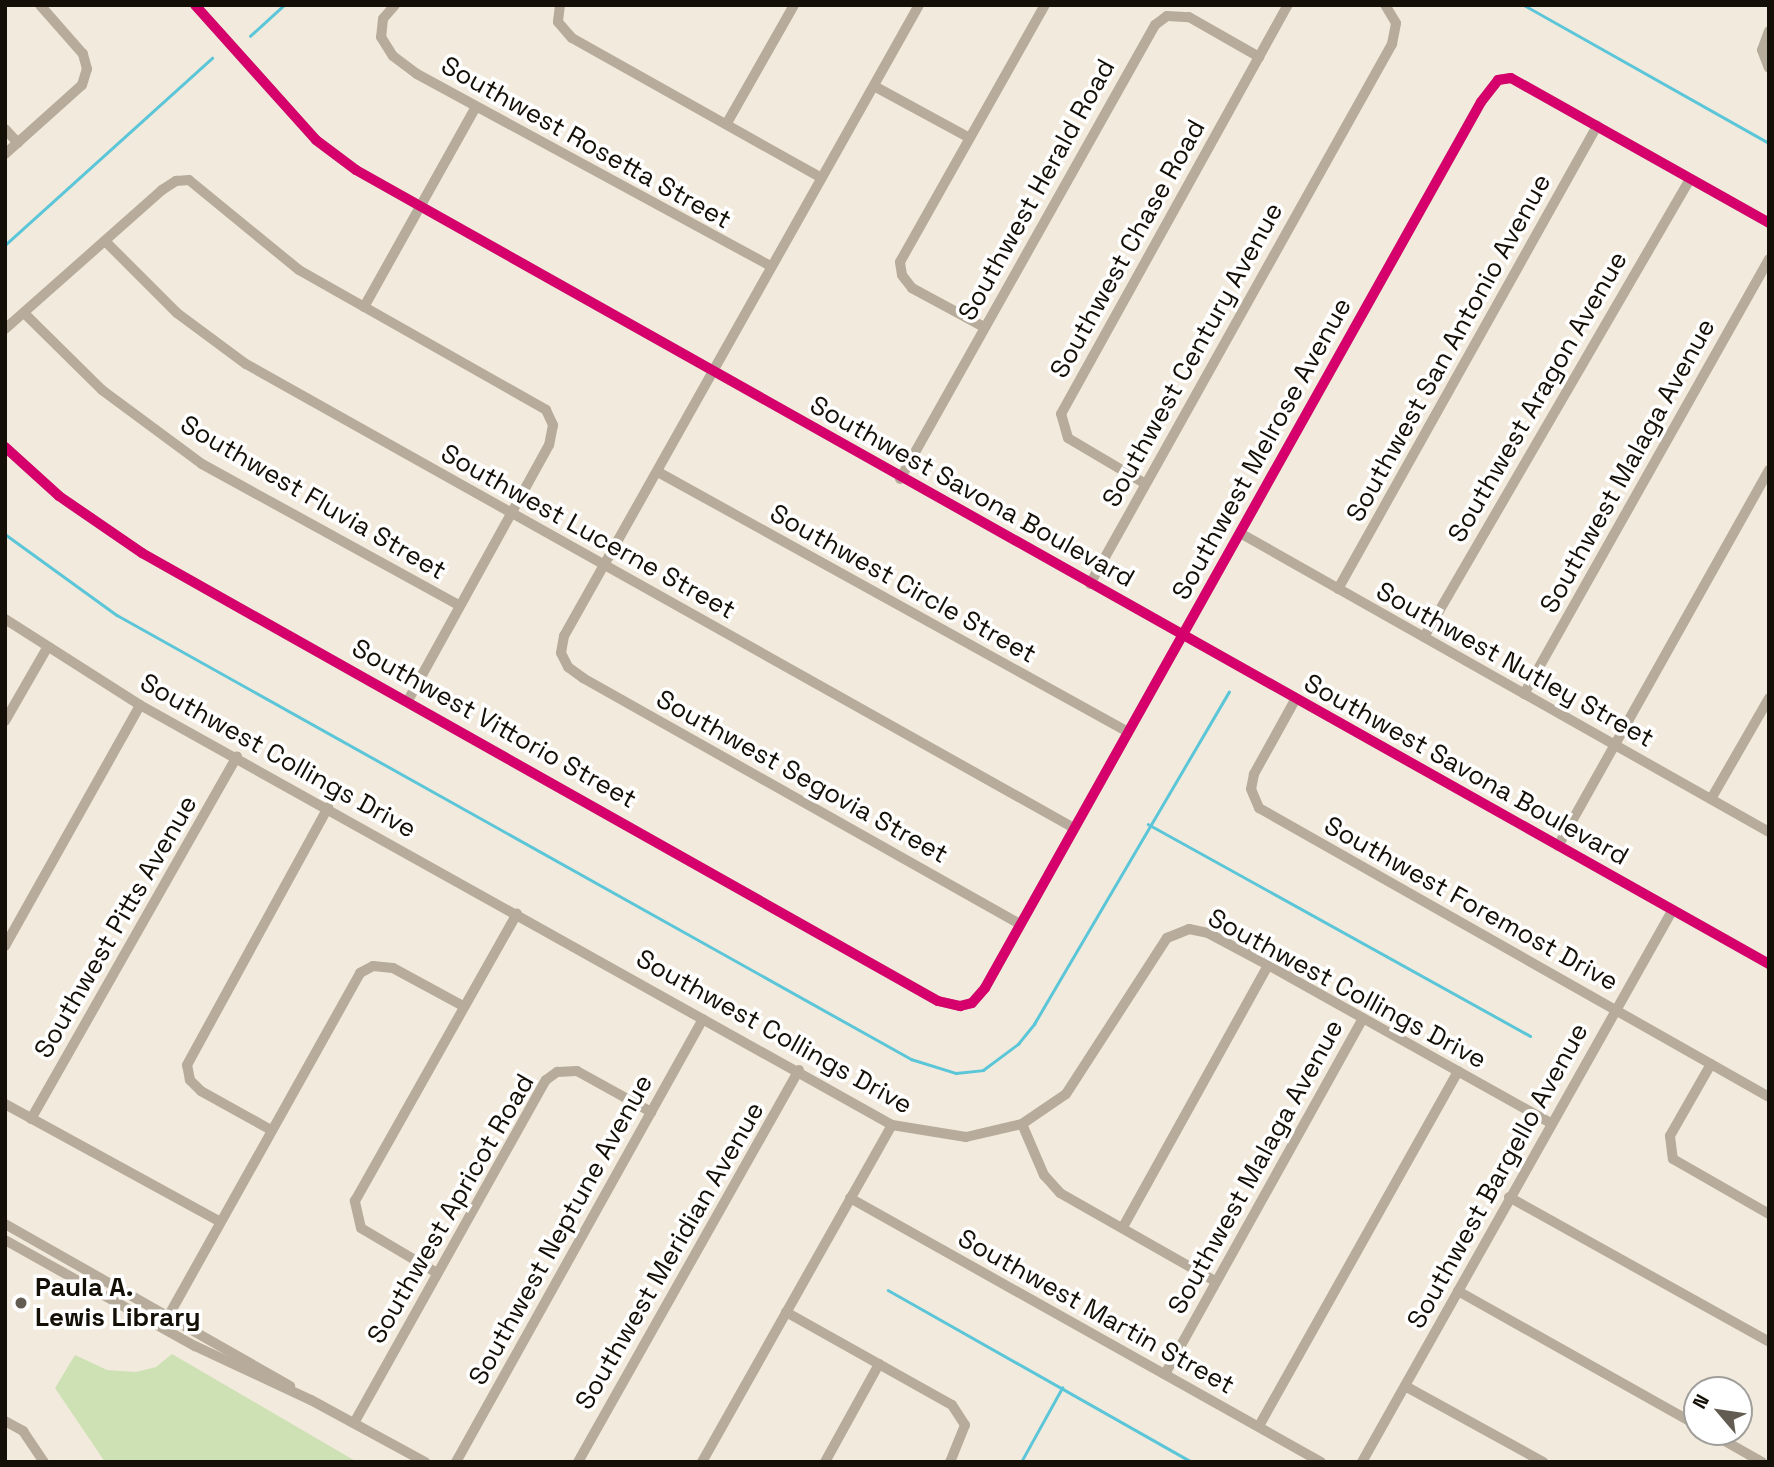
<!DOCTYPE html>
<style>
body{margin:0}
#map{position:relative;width:1774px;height:1467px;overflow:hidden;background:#f2eadc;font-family:"Space Grotesk",sans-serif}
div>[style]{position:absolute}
.green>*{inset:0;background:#cee1b5}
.stream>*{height:2.5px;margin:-1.25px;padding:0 1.25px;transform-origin:1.25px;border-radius:1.25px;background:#5cc6d9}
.minor>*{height:10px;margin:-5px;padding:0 5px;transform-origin:5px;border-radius:5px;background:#b7ac9b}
.cycleway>*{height:10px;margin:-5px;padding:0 5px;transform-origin:5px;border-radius:5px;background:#d6006c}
.dots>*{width:19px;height:19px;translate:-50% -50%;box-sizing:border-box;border:4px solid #fff;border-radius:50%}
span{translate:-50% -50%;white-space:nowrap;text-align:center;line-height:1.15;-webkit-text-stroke:7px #fff;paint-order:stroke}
.street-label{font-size:26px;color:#151007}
.poi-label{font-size:26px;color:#151007;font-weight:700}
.left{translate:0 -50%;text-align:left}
.frame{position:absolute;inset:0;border:7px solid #151007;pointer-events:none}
.north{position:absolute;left:1683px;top:1376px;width:70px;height:70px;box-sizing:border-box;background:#fff;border:2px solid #a19f9c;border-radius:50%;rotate:299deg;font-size:19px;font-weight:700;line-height:28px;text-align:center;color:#151007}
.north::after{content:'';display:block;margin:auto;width:24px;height:32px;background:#625c52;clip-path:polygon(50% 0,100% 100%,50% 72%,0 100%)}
</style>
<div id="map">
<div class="green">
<div style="clip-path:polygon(172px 1354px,357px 1462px,105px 1462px,55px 1388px,75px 1355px,107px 1370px,136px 1372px,156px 1367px)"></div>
</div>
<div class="stream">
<div style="left:1524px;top:5px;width:281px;rotate:29.4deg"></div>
<div style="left:250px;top:36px;width:46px;rotate:-42.4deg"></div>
<div style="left:5px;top:245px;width:279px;rotate:-42.1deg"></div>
<div style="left:5px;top:534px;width:138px;rotate:35.9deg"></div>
<div style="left:117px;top:615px;width:910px;rotate:29.21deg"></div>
<div style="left:911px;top:1059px;width:47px;rotate:17.3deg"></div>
<div style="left:956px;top:1073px;width:27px;rotate:-6deg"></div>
<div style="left:983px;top:1070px;width:44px;rotate:-36.6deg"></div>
<div style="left:1018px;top:1044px;width:26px;rotate:-51deg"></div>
<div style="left:1034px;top:1024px;width:385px;rotate:-59.6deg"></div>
<div style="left:1148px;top:824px;width:437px;rotate:29deg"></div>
<div style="left:888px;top:1290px;width:349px;rotate:29.5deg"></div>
<div style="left:1021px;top:1462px;width:85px;rotate:-61deg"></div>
</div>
<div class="minor">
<div style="left:195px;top:5px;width:181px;rotate:48.1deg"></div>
<div style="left:316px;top:140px;width:50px;rotate:36.9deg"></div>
<div style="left:356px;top:170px;width:1621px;rotate:29.33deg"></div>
<div style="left:395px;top:5px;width:18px;rotate:131deg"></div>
<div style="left:383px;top:19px;width:18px;rotate:96deg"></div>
<div style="left:381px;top:37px;width:22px;rotate:58deg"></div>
<div style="left:393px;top:56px;width:30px;rotate:37deg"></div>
<div style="left:417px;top:74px;width:402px;rotate:28.5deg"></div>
<div style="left:560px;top:5px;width:17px;rotate:97deg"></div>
<div style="left:558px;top:22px;width:21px;rotate:49deg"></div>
<div style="left:572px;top:38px;width:286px;rotate:29.3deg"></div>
<div style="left:919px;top:5px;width:724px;rotate:119.36deg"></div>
<div style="left:564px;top:636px;width:17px;rotate:100deg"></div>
<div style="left:561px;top:653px;width:16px;rotate:63deg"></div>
<div style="left:568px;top:667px;width:19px;rotate:36deg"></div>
<div style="left:583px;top:678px;width:501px;rotate:29.38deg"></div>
<div style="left:1769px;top:31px;width:20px;rotate:110deg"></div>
<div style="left:1762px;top:50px;width:19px;rotate:69deg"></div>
<div style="left:874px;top:86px;width:107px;rotate:28.5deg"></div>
<div style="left:727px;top:123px;width:136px;rotate:-60.4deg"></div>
<div style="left:5px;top:129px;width:19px;rotate:47deg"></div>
<div style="left:5px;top:154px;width:103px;rotate:-41.9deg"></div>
<div style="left:82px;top:85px;width:17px;rotate:-73deg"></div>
<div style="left:87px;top:69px;width:16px;rotate:-105deg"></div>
<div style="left:83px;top:54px;width:65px;rotate:-131.3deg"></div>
<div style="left:105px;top:241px;width:102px;rotate:45deg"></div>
<div style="left:177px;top:313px;width:86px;rotate:36.5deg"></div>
<div style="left:246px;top:364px;width:949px;rotate:29.27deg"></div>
<div style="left:364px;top:307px;width:228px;rotate:-60.8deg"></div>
<div style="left:24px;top:313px;width:110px;rotate:44.6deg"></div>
<div style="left:102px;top:390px;width:124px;rotate:36.5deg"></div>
<div style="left:202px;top:464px;width:293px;rotate:28.8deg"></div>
<div style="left:984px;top:327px;width:82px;rotate:-151.6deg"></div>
<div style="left:912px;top:288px;width:16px;rotate:-128deg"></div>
<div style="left:902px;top:275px;width:13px;rotate:-99deg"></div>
<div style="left:900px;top:262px;width:295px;rotate:-60.6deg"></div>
<div style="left:5px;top:329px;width:210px;rotate:-41.5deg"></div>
<div style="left:162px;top:190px;width:17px;rotate:-33deg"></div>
<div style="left:176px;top:181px;width:13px;rotate:-4deg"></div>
<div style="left:189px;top:180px;width:142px;rotate:39.3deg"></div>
<div style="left:299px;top:270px;width:284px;rotate:29.5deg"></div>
<div style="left:546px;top:410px;width:17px;rotate:65deg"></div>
<div style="left:553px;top:425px;width:20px;rotate:101deg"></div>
<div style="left:549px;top:445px;width:291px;rotate:118.9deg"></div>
<div style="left:5px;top:447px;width:73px;rotate:42.2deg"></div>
<div style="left:59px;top:496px;width:101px;rotate:34.5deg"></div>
<div style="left:142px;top:553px;width:913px;rotate:29.37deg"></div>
<div style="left:938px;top:1001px;width:23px;rotate:13deg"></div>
<div style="left:960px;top:1006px;width:12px;rotate:-14deg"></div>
<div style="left:972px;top:1003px;width:20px;rotate:-49deg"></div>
<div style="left:985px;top:988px;width:1015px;rotate:-60.76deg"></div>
<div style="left:1481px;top:102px;width:28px;rotate:-52deg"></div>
<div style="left:1498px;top:80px;width:13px;rotate:-9deg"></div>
<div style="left:1511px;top:78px;width:296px;rotate:29.3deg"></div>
<div style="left:658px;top:472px;width:537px;rotate:28.95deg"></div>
<div style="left:900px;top:479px;width:521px;rotate:-60.68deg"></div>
<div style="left:1155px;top:25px;width:15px;rotate:-37deg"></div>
<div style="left:1167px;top:16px;width:22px;rotate:3deg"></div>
<div style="left:1189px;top:17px;width:81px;rotate:29.7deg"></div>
<div style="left:1144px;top:483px;width:88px;rotate:-149.4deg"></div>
<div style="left:1068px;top:438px;width:25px;rotate:-106deg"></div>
<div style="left:1061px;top:414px;width:468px;rotate:-61deg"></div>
<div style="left:1240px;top:533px;width:608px;rotate:29.48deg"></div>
<div style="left:1090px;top:584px;width:619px;rotate:-60.78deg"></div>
<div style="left:1392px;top:44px;width:21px;rotate:-79deg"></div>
<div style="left:1396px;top:23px;width:21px;rotate:-121deg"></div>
<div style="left:1338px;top:589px;width:531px;rotate:-60.78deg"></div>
<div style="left:5px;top:619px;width:160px;rotate:32.5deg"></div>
<div style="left:140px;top:705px;width:861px;rotate:29.18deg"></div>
<div style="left:892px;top:1125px;width:75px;rotate:9.2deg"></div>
<div style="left:966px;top:1137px;width:57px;rotate:-13.1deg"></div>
<div style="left:1022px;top:1124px;width:53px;rotate:-34.3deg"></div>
<div style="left:1066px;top:1094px;width:186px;rotate:-57.1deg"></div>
<div style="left:1167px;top:938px;width:24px;rotate:-22deg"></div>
<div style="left:1189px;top:929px;width:19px;rotate:12deg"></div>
<div style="left:1208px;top:933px;width:68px;rotate:28.1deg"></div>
<div style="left:1268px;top:965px;width:324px;rotate:29.2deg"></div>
<div style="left:1424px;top:637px;width:530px;rotate:-59.85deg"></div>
<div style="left:1524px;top:694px;width:499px;rotate:-60.6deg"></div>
<div style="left:1295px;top:700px;width:85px;rotate:119deg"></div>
<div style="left:1254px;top:774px;width:15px;rotate:101deg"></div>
<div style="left:1251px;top:789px;width:21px;rotate:67deg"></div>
<div style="left:1259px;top:808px;width:586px;rotate:29.54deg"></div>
<div style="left:5px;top:721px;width:84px;rotate:-60.1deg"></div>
<div style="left:1711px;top:799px;width:116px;rotate:-60.1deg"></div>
<div style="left:1558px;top:846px;width:431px;rotate:-60.7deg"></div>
<div style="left:5px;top:946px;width:276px;rotate:-60.7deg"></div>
<div style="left:1711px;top:1064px;width:83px;rotate:119.7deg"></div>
<div style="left:1670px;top:1136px;width:23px;rotate:83deg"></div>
<div style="left:1673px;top:1159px;width:111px;rotate:29.8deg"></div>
<div style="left:5px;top:1104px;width:244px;rotate:28.7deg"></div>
<div style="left:31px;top:1119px;width:417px;rotate:-60.4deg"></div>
<div style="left:1022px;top:1124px;width:56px;rotate:66.7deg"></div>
<div style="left:1044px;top:1175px;width:24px;rotate:48deg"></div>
<div style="left:1060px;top:1193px;width:178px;rotate:29.6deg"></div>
<div style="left:271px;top:1130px;width:80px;rotate:-150.9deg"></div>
<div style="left:201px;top:1091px;width:16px;rotate:-135deg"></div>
<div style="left:190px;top:1080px;width:15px;rotate:-101deg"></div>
<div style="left:187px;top:1065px;width:294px;rotate:-61.3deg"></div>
<div style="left:1509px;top:1197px;width:298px;rotate:29.1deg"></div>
<div style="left:850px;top:1198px;width:540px;rotate:29.27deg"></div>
<div style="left:5px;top:1224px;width:328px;rotate:29.6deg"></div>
<div style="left:1123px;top:1227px;width:299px;rotate:-61deg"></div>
<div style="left:5px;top:1240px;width:218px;rotate:29.2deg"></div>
<div style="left:195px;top:1346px;width:128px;rotate:25deg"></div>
<div style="left:311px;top:1400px;width:130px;rotate:28.5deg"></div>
<div style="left:437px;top:1273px;width:88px;rotate:-149.4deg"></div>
<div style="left:361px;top:1228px;width:28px;rotate:-103deg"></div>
<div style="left:355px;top:1201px;width:330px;rotate:-60.6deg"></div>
<div style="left:1458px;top:1291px;width:274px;rotate:29.3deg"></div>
<div style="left:786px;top:1312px;width:190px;rotate:29.3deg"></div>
<div style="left:952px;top:1405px;width:24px;rotate:57deg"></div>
<div style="left:965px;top:1425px;width:40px;rotate:112deg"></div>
<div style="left:169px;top:1315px;width:392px;rotate:-60.8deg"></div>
<div style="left:360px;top:973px;width:15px;rotate:-28deg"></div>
<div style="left:373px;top:966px;width:20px;rotate:6deg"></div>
<div style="left:393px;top:968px;width:80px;rotate:28.5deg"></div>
<div style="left:1165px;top:1374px;width:407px;rotate:-60.9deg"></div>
<div style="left:1405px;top:1386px;width:158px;rotate:28.8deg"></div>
<div style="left:5px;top:1421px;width:21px;rotate:29deg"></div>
<div style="left:23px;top:1431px;width:37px;rotate:56deg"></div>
<div style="left:354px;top:1423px;width:393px;rotate:-60.8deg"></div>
<div style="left:546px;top:1080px;width:14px;rotate:-36deg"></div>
<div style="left:557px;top:1072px;width:20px;rotate:-3deg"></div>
<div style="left:577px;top:1071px;width:85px;rotate:29deg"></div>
<div style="left:1259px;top:1426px;width:407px;rotate:-60.7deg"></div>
<div style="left:1709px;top:1432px;width:61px;rotate:29.5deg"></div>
<div style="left:456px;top:1462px;width:507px;rotate:-60.86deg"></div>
<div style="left:578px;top:1462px;width:450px;rotate:-60.6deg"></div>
<div style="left:702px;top:1462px;width:387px;rotate:-60.6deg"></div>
<div style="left:825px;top:1462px;width:112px;rotate:-61.1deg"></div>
<div style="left:1362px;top:1462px;width:632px;rotate:-60.64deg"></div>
</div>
<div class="cycleway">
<div style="left:195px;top:5px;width:181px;rotate:48.1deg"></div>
<div style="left:316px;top:140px;width:50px;rotate:36.9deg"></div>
<div style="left:356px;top:170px;width:1621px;rotate:29.33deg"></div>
<div style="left:5px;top:447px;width:73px;rotate:42.2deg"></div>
<div style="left:59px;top:496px;width:101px;rotate:34.5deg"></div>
<div style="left:142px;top:553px;width:913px;rotate:29.37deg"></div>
<div style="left:938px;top:1001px;width:23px;rotate:13deg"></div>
<div style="left:960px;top:1006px;width:12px;rotate:-14deg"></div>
<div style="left:972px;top:1003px;width:20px;rotate:-49deg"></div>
<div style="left:985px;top:988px;width:1015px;rotate:-60.76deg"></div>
<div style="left:1481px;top:102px;width:28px;rotate:-52deg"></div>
<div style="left:1498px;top:80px;width:13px;rotate:-9deg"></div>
<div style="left:1511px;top:78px;width:296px;rotate:29.3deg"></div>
</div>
<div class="dots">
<div style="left:21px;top:1303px;background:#625c52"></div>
</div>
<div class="street-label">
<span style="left:586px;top:143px;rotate:29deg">Southwest Rosetta Street</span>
<span style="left:1037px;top:190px;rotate:-61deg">Southwest Herald Road</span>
<span style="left:1128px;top:249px;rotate:-61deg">Southwest Chase Road</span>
<span style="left:1449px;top:348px;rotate:-61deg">Southwest San Antonio Avenue</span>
<span style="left:1193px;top:355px;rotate:-61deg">Southwest Century Avenue</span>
<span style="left:1538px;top:397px;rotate:-60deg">Southwest Aragon Avenue</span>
<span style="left:1262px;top:449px;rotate:-61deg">Southwest Melrose Avenue</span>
<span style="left:1628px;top:466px;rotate:-61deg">Southwest Malaga Avenue</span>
<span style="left:972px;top:492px;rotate:29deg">Southwest Savona Boulevard</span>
<span style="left:313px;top:498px;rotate:30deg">Southwest Fluvia Street</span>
<span style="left:588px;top:532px;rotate:29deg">Southwest Lucerne Street</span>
<span style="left:903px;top:584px;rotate:29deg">Southwest Circle Street</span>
<span style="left:1515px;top:665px;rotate:29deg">Southwest Nutley Street</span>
<span style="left:494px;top:724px;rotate:29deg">Southwest Vittorio Street</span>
<span style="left:278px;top:756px;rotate:29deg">Southwest Collings Drive</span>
<span style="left:1466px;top:770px;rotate:29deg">Southwest Savona Boulevard</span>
<span style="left:802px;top:777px;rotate:29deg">Southwest Segovia Street</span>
<span style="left:1471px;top:904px;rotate:29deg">Southwest Foremost Drive</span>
<span style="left:116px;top:927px;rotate:-60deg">Southwest Pitts Avenue</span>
<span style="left:1347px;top:989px;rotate:28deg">Southwest Collings Drive</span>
<span style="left:774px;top:1032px;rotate:29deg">Southwest Collings Drive</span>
<span style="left:1256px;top:1167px;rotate:-61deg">Southwest Malaga Avenue</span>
<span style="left:1498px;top:1176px;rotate:-61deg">Southwest Bargello Avenue</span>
<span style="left:451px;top:1209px;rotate:-60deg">Southwest Apricot Road</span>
<span style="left:561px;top:1230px;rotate:-61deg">Southwest Neptune Avenue</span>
<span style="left:670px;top:1256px;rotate:-60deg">Southwest Meridian Avenue</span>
<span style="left:1096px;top:1312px;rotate:29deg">Southwest Martin Street</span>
</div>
<div class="poi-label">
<span class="left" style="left:35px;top:1303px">Paula A.<br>Lewis Library</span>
</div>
<div class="frame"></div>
<div class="north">N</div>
</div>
